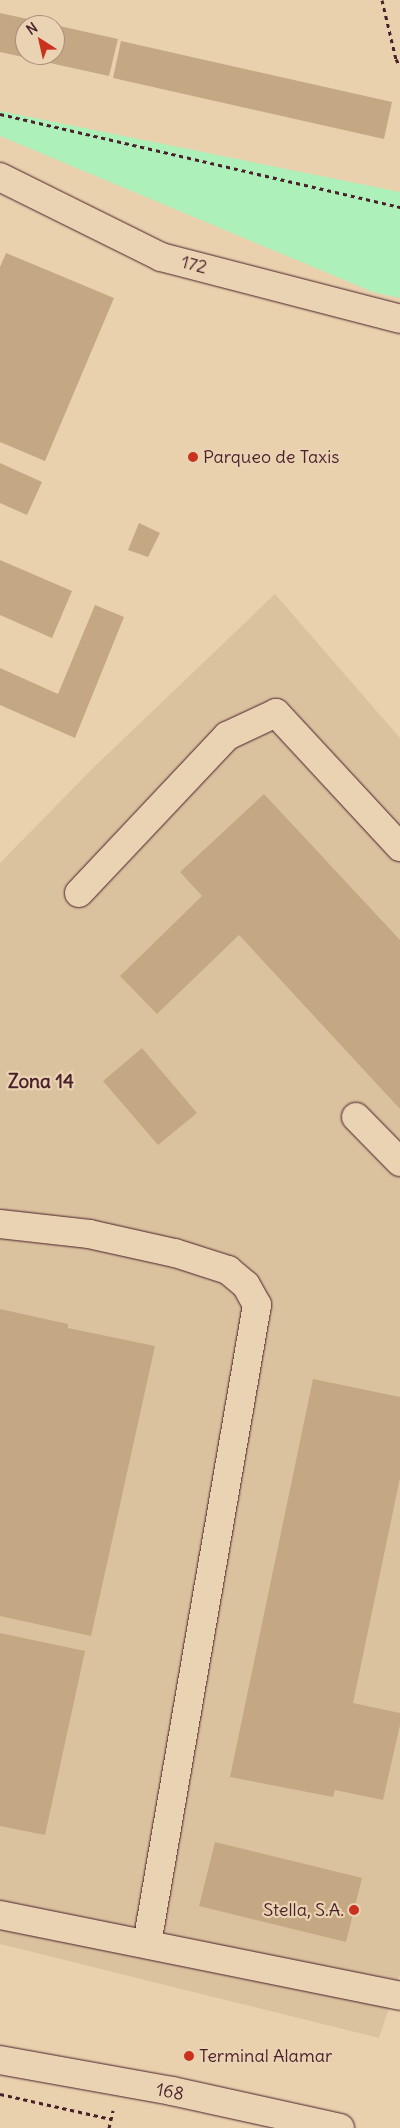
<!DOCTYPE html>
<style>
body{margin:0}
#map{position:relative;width:400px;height:2128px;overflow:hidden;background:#e9d1ad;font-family:Delius,sans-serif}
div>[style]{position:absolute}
.built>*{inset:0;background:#dbc29e}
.green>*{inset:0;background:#adf0b9}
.building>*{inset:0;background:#c4a883}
.path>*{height:3px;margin-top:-1.5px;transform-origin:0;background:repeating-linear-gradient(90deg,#4a1f2b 0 4px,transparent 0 8px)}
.roads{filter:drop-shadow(0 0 1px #4a1f2b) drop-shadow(0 0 1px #4a1f2b)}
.minor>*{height:28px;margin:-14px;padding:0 14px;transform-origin:14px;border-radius:14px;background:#ead3b2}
.dots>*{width:14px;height:14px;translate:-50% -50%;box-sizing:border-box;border:2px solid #ead3b2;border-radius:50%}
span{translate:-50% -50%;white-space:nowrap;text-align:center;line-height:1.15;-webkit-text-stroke:4.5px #ead3b2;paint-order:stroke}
.street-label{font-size:18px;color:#4a1f2b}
.poi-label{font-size:18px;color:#4a1f2b}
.left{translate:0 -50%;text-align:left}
.right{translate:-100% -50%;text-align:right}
.neighbourhood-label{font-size:19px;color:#4a1f2b;font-weight:700}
.north{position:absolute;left:15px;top:15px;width:50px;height:50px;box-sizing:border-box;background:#ead3b2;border:1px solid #aa8b7c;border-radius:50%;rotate:325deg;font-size:14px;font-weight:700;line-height:20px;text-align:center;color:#4a1f2b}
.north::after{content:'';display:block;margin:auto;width:18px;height:22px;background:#c8321e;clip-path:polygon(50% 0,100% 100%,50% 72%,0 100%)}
</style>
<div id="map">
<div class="built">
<div style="clip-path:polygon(275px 594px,400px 738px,400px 1974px,379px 2038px,0 1944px,0 863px,92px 769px)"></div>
</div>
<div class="green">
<div style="clip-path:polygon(0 111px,400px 192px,400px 298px,373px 292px,0 136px)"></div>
</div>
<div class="building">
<div style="clip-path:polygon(0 13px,51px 24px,25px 25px,25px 55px,55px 55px,55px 25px,118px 39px,109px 76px,0 52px)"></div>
<div style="clip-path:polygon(121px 41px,392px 102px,384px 139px,113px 78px)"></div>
<div style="clip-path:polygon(6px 253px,114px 298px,45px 461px,0 442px,0 267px)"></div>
<div style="clip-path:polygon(0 463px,42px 482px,27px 515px,0 503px)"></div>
<div style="clip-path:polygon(139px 523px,160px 533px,148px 557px,128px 550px)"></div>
<div style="clip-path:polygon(0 560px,72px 591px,52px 638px,0 615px)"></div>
<div style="clip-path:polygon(95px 605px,124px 617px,75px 738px,0 705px,0 668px,58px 694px)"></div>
<div style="clip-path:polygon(264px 794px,400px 940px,400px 1109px,239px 935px,157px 1014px,120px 976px,202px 896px,180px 872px)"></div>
<div style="clip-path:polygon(142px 1048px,197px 1113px,158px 1145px,103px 1081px)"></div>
<div style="clip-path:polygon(0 1309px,68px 1324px,68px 1328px,155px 1346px,91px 1636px,0 1616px)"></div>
<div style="clip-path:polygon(313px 1379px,400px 1397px,400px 1478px,353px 1703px,400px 1713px,400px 1725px,383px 1800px,335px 1790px,333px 1797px,230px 1777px)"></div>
<div style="clip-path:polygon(0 1633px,85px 1651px,45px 1835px,0 1826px)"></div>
<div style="clip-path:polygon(215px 1842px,362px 1878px,346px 1942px,199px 1906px)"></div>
</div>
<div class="path">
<div style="left:382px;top:0;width:61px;rotate:76.7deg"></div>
<div style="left:396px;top:59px;width:8px;rotate:60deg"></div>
<div style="left:0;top:114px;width:411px;rotate:13.1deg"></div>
<div style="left:0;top:2094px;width:114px;rotate:12.7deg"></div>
<div style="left:109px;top:2128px;width:18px;rotate:-77deg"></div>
</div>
<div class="roads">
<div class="minor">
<div style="left:0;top:177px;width:180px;rotate:26.4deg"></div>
<div style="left:161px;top:257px;width:247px;rotate:14.5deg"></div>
<div style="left:79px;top:893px;width:216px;rotate:-46.7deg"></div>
<div style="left:227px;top:736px;width:54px;rotate:-25.1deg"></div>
<div style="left:276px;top:713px;width:183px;rotate:47.2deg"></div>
<div style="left:356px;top:1117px;width:63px;rotate:45.6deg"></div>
<div style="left:0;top:1224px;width:90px;rotate:6.4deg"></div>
<div style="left:89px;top:1234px;width:88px;rotate:12.5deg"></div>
<div style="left:175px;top:1253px;width:56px;rotate:17.8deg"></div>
<div style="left:228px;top:1270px;width:23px;rotate:40deg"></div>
<div style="left:246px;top:1285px;width:23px;rotate:61deg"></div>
<div style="left:257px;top:1305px;width:648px;rotate:99.77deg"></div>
<div style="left:0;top:1915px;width:408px;rotate:11.4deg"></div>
<div style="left:0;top:2060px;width:175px;rotate:10.2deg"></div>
<div style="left:172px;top:2091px;width:172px;rotate:12.4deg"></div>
</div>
</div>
<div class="dots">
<div style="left:193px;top:457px;background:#c8321e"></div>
<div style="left:354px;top:1910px;background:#c8321e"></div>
<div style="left:189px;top:2056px;background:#c8321e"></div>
</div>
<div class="street-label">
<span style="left:194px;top:265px;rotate:15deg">172</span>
<span style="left:170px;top:2092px;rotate:11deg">168</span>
</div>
<div class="poi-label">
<span class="left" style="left:203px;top:457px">Parqueo de Taxis</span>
<span class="right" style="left:344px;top:1910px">Stella, S.A.</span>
<span class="left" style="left:199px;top:2056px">Terminal Alamar</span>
</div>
<div class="neighbourhood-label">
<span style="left:41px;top:1082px">Zona 14</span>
</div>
<div class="north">N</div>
</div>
